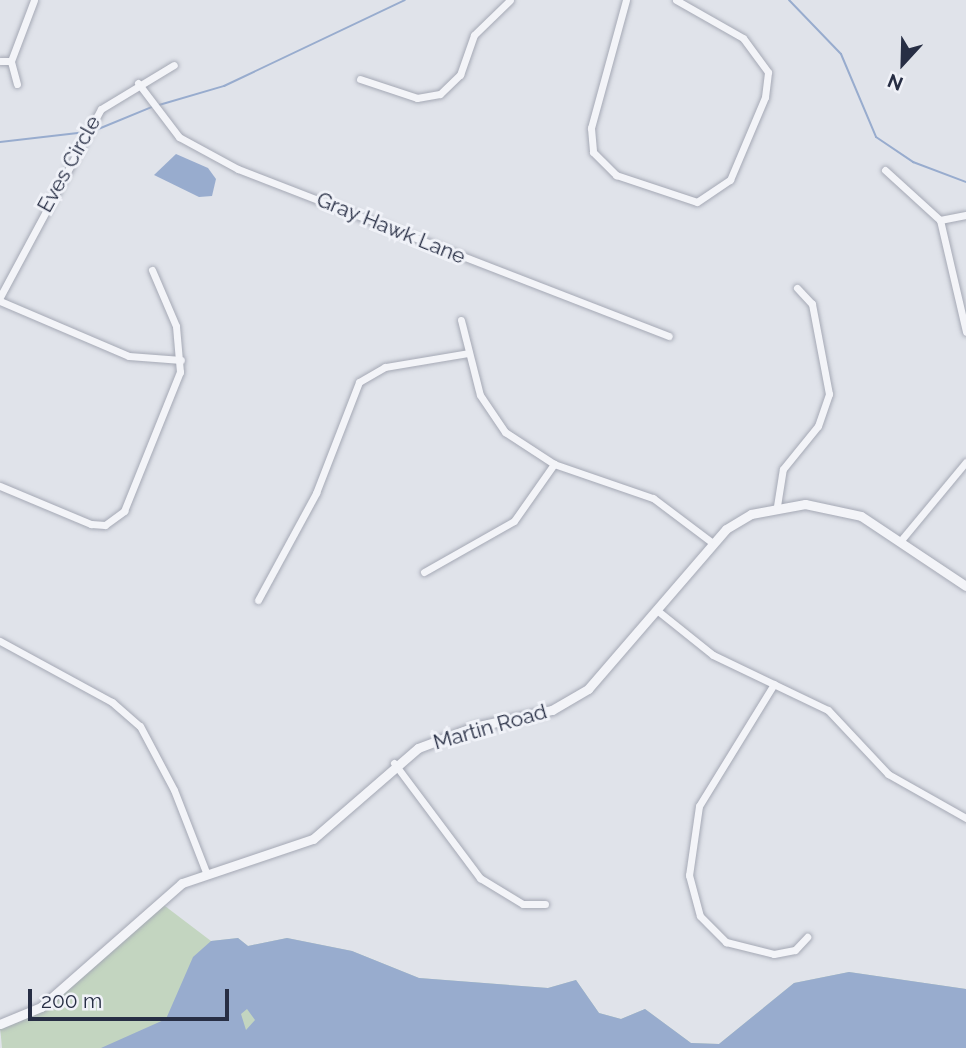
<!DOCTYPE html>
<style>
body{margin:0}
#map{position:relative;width:966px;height:1048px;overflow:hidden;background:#e0e3ea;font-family:Raleway,sans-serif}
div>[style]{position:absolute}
.green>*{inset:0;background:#c3d5c0}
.water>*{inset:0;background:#98acce}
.stream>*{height:2px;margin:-1px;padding:0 1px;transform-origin:1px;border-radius:1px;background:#98acce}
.roads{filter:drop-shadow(0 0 2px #a5a9b5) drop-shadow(0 0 2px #a5a9b5)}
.minor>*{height:7px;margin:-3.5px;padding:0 3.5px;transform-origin:3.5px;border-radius:3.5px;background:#f3f4f8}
.tertiary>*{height:9px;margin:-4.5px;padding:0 4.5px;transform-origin:4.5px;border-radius:4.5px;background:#f3f4f8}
span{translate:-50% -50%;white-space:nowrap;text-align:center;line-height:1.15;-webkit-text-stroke:6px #f0f2f8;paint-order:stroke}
.street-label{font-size:21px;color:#272e44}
.north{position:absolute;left:868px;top:28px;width:70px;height:70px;-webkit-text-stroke:5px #f0f2f8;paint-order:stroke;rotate:202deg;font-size:19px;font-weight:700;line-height:28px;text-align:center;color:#272e44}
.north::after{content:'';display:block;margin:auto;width:24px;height:32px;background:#272e44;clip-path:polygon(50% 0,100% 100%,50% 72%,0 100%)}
.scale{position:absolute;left:28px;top:989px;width:201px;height:32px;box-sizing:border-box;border:4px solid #272e44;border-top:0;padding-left:9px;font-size:21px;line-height:24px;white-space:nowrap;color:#272e44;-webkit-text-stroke:5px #f0f2f8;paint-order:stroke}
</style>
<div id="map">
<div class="green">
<div style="clip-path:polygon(161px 903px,211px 941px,238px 938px,248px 946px,287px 938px,352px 951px,419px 978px,548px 988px,576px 980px,599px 1013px,621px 1019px,645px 1009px,691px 1043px,719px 1044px,794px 983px,849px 972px,966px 989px,966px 1048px,2px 1048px,0 1026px,54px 1003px)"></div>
</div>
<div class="water">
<div style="clip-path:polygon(176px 154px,208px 168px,216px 179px,212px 196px,199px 197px,154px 175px)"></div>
<div style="clip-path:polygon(evenodd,238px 938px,248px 946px,287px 938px,352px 951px,419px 978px,548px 988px,576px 980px,599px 1013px,621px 1019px,645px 1009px,691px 1043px,719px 1044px,794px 983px,849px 972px,966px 989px,966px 1048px,101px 1048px,166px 1019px,193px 957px,211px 941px,238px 938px,247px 1009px,255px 1020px,246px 1030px,241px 1014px,247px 1009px)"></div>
</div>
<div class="stream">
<div style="left:789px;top:0;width:75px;rotate:46.1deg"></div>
<div style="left:841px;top:54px;width:90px;rotate:67.1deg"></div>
<div style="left:876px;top:137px;width:45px;rotate:34deg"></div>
<div style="left:913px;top:162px;width:57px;rotate:20.7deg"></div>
<div style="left:159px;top:105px;width:68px;rotate:-16.3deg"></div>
<div style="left:224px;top:86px;width:200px;rotate:-25.4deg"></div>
<div style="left:91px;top:132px;width:68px;rotate:-22.4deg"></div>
<div style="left:0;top:142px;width:87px;rotate:-6.6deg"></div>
</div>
<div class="roads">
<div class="minor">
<div style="left:626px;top:0;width:133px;rotate:105.3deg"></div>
<div style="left:591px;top:128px;width:24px;rotate:85deg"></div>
<div style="left:593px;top:152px;width:33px;rotate:45deg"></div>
<div style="left:616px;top:175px;width:85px;rotate:18.4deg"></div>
<div style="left:697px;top:202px;width:40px;rotate:-34deg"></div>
<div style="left:730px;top:180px;width:90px;rotate:-67.1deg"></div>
<div style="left:765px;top:97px;width:25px;rotate:-83deg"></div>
<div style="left:768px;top:72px;width:42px;rotate:-126.3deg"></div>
<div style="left:743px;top:38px;width:77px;rotate:-150.4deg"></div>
<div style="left:0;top:61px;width:11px"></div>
<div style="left:360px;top:79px;width:60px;rotate:18.4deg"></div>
<div style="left:417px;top:98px;width:23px;rotate:-10deg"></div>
<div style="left:440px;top:94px;width:28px;rotate:-44deg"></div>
<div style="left:460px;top:75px;width:42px;rotate:-70.7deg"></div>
<div style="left:474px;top:35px;width:50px;rotate:-44.2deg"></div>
<div style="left:138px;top:83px;width:68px;rotate:52.8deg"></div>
<div style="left:179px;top:137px;width:67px;rotate:28.5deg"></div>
<div style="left:238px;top:169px;width:462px;rotate:21.2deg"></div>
<div style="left:17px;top:84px;width:24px;rotate:-105deg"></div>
<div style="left:11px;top:61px;width:65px;rotate:-69.3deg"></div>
<div style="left:885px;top:170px;width:74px;rotate:42.3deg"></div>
<div style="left:940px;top:220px;width:115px;rotate:76.9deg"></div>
<div style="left:940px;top:220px;width:26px;rotate:-11deg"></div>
<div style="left:0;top:297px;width:213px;rotate:-61.8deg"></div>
<div style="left:101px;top:109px;width:85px;rotate:-31.1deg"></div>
<div style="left:0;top:301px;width:140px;rotate:23.1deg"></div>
<div style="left:129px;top:356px;width:52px;rotate:4.4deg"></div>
<div style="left:461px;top:320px;width:77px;rotate:75.8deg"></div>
<div style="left:480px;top:395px;width:45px;rotate:56deg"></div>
<div style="left:505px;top:432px;width:59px;rotate:33.1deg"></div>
<div style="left:554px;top:464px;width:105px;rotate:19deg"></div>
<div style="left:653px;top:498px;width:76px;rotate:37deg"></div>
<div style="left:0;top:486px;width:99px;rotate:22.7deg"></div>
<div style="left:91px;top:524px;width:14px;rotate:4deg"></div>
<div style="left:105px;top:525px;width:24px;rotate:-36deg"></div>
<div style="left:124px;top:511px;width:150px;rotate:-68.1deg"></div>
<div style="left:180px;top:372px;width:46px;rotate:-95deg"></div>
<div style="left:176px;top:326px;width:61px;rotate:-113.2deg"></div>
<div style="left:777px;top:506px;width:37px;rotate:-81deg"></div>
<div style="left:783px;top:469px;width:55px;rotate:-50.9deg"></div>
<div style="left:818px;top:426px;width:34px;rotate:-71deg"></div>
<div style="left:829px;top:394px;width:92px;rotate:-100.7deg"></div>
<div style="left:812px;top:304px;width:22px;rotate:-133deg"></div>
<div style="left:902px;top:539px;width:100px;rotate:-50.3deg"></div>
<div style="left:424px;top:572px;width:103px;rotate:-29.5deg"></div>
<div style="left:514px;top:521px;width:70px;rotate:-54.9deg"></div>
<div style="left:258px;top:600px;width:122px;rotate:-61.5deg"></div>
<div style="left:316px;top:493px;width:119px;rotate:-68.8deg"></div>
<div style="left:359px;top:382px;width:30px;rotate:-30deg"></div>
<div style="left:385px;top:367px;width:85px;rotate:-9.5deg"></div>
<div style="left:658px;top:611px;width:70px;rotate:38.7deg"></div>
<div style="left:713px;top:655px;width:127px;rotate:25.6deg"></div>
<div style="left:828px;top:710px;width:88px;rotate:46.8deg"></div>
<div style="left:888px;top:774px;width:90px;rotate:29.4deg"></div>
<div style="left:0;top:641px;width:128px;rotate:28.6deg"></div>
<div style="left:112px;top:702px;width:37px;rotate:41deg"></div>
<div style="left:140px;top:726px;width:72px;rotate:62deg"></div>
<div style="left:174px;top:790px;width:88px;rotate:68.7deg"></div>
<div style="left:774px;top:684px;width:143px;rotate:121.6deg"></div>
<div style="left:699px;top:806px;width:70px;rotate:98.2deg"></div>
<div style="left:689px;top:875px;width:42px;rotate:75deg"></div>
<div style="left:700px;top:916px;width:37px;rotate:45deg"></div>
<div style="left:726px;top:942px;width:49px;rotate:14deg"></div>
<div style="left:774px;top:954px;width:21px;rotate:-11deg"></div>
<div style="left:795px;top:950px;width:18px;rotate:-47deg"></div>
<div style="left:394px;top:763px;width:144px;rotate:53.2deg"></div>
<div style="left:480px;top:878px;width:50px;rotate:31.2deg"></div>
<div style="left:523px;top:904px;width:22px"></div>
</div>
<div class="tertiary">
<div style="left:0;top:1024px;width:44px;rotate:-22.5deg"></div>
<div style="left:41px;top:1007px;width:188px;rotate:-41.3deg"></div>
<div style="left:182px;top:883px;width:138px;rotate:-18.6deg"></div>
<div style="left:313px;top:839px;width:139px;rotate:-40.9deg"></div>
<div style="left:418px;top:748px;width:60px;rotate:-20.6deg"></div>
<div style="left:474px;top:727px;width:80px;rotate:-12.3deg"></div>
<div style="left:552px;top:710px;width:42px;rotate:-30.3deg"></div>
<div style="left:588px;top:689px;width:211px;rotate:-49.2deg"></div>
<div style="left:726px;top:529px;width:29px;rotate:-31deg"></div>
<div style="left:751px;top:514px;width:55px;rotate:-10.5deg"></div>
<div style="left:805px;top:504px;width:57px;rotate:12.1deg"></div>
<div style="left:861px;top:516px;width:126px;rotate:33.7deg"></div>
</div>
</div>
<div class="street-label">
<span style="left:69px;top:164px;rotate:-61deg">Eves Circle</span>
<span style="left:391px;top:228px;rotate:22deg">Gray Hawk Lane</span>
<span style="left:490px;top:727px;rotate:-16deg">Martin Road</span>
</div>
<div class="north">N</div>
<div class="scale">200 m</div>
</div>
